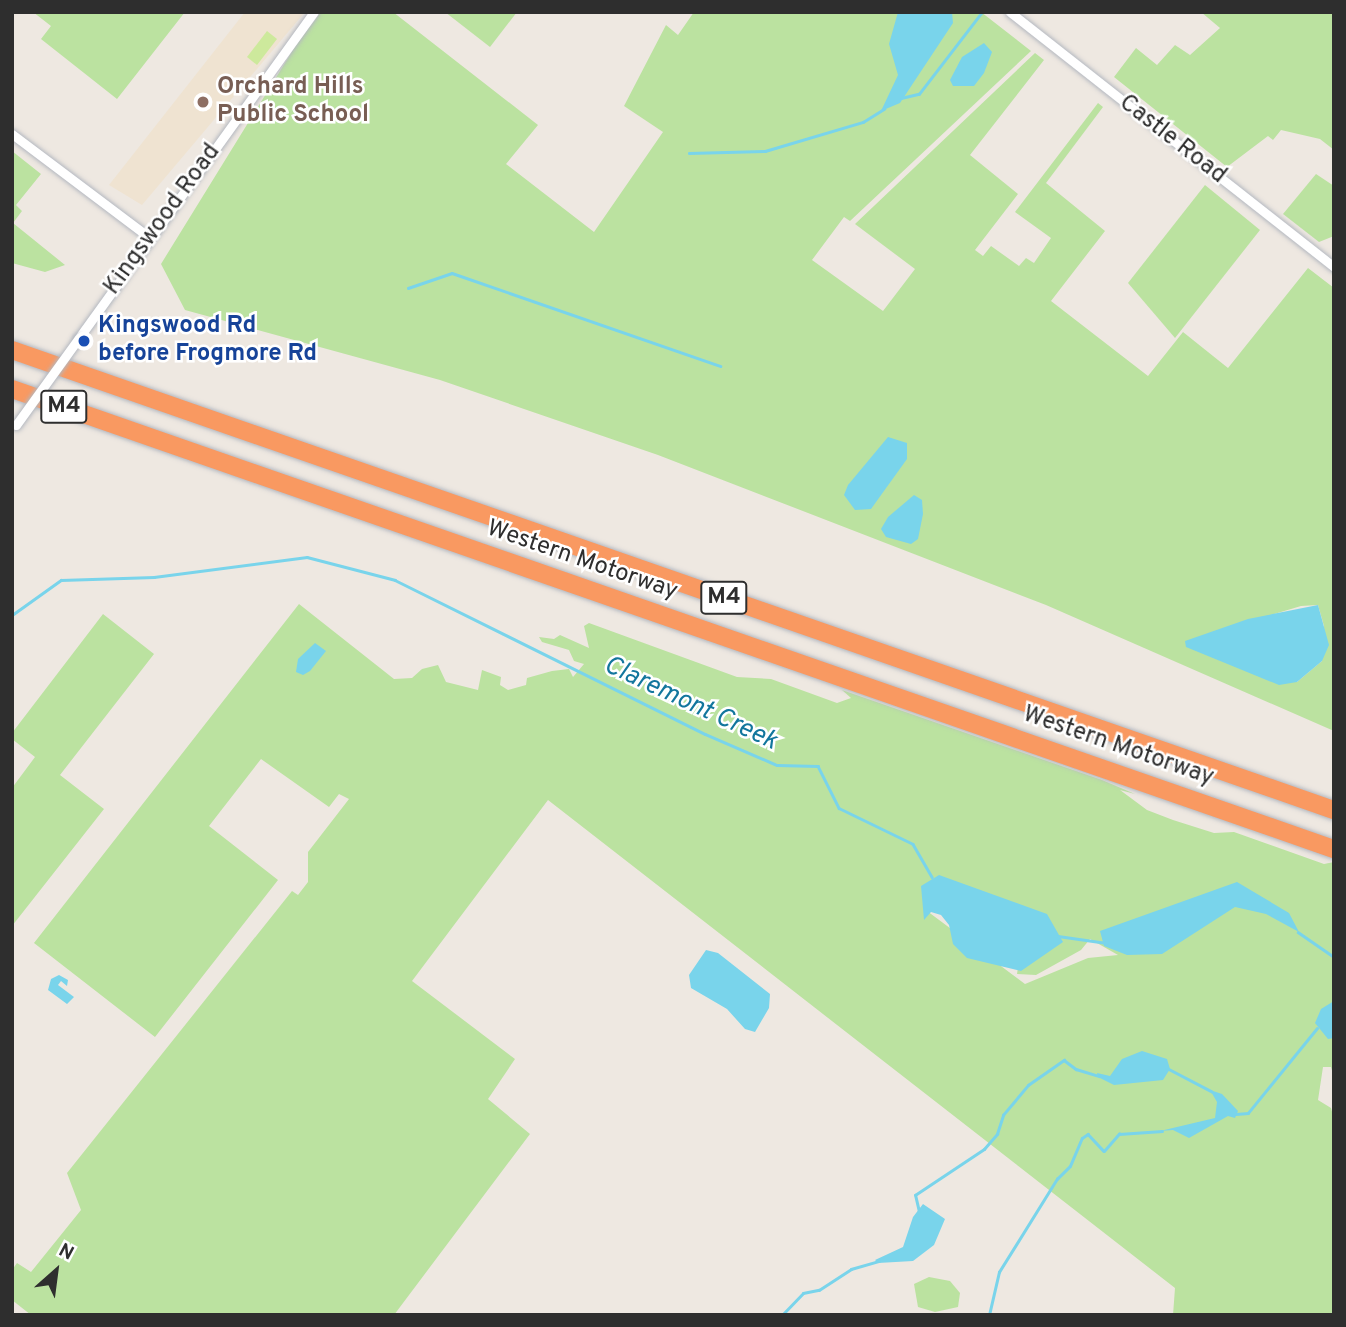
<!DOCTYPE html>
<style>
body{margin:0}
#map{position:relative;width:1346px;height:1327px;overflow:hidden;background:#eee8e1;font-family:Overpass,sans-serif}
div>[style]{position:absolute}
.education>*{inset:0;background:#efe3d1}
.green>*{inset:0;background:#bbe2a0}
.pitch>*{inset:0;background:#cde99c}
.water>*{inset:0;background:#79d4eb}
.stream>*{height:2.5px;margin:-1.25px;padding:0 1.25px;transform-origin:1.25px;border-radius:1.25px;background:#79d4eb}
.roads{filter:drop-shadow(0 0 2px #b4b8c0) drop-shadow(0 0 2px #b4b8c0)}
.street>*{height:9px;margin:-4.5px;padding:0 4.5px;transform-origin:4.5px;border-radius:4.5px;background:#fff}
.highway>*{height:18px;margin:-9px;padding:0 9px;transform-origin:9px;border-radius:9px;background:#f99961}
.bridges{filter:drop-shadow(0 0 2px #b4b8c0) drop-shadow(0 0 2px #b4b8c0)}
.street-bridge>*{height:9px;margin:-4.5px;padding:0 4.5px;transform-origin:4.5px;border-radius:4.5px;background:#fff}
.dots>*{width:19px;height:19px;translate:-50% -50%;box-sizing:border-box;border:4px solid #fff;border-radius:50%}
span{translate:-50% -50%;white-space:nowrap;text-align:center;line-height:1.15;-webkit-text-stroke:5px #fff;paint-order:stroke}
.shield-label span{padding:2px 5px;background:#fff;border:2px solid;border-radius:5px;-webkit-text-stroke-width:0}
.shield-label{font-size:23px;color:#2e2e2e;font-weight:700}
.education-label{font-size:24px;color:#785e54;font-weight:700}
.left{translate:0 -50%;text-align:left}
.street-label{font-size:24px;color:#2e2e2e}
.transit-label{font-size:24px;color:#164399;font-weight:700}
.water-label{font-size:26px;color:#12769d;font-style:italic}
.frame{position:absolute;inset:0;border:14px solid #2e2e2e;pointer-events:none}
.north{position:absolute;left:21px;top:1236px;width:70px;height:70px;-webkit-text-stroke:5px #fff;paint-order:stroke;rotate:28deg;font-size:19px;font-weight:700;line-height:28px;text-align:center;color:#2e2e2e}
.north::after{content:'';display:block;margin:auto;width:24px;height:32px;background:#2e2e2e;clip-path:polygon(50% 0,100% 100%,50% 72%,0 100%)}
</style>
<div id="map">
<div class="education">
<div style="clip-path:polygon(245px 12px,305px 12px,142px 205px,109px 185px)"></div>
</div>
<div class="green">
<div style="clip-path:polygon(33px 12px,185px 12px,117px 99px,41px 39px,51px 26px)"></div>
<div style="clip-path:polygon(evenodd,321px 12px,393px 12px,538px 125px,506px 164px,594px 232px,663px 132px,624px 106px,666px 25px,678px 35px,694px 12px,981px 12px,1031px 51px,850px 221px,844px 217px,812px 260px,883px 311px,915px 269px,855px 224px,1035px 53px,1044px 60px,970px 155px,1018px 194px,975px 250px,983px 256px,991px 246px,1019px 266px,1026px 258px,1034px 263px,1051px 238px,1015px 212px,1098px 103px,1103px 107px,1046px 183px,1105px 231px,1051px 301px,1148px 376px,1183px 332px,1228px 368px,1308px 268px,1334px 288px,1334px 731px,1046px 605px,658px 455px,440px 380px,185px 310px,161px 264px,296px 45px,321px 12px,1318px 605px,1324px 626px,1322px 661px,1297px 682px,1231px 627px,1301px 606px,1318px 605px)"></div>
<div style="clip-path:polygon(445px 12px,517px 12px,490px 47px)"></div>
<div style="clip-path:polygon(1201px 12px,1334px 12px,1334px 150px,1320px 139px,1281px 130px,1273px 140px,1268px 136px,1227px 167px,1114px 77px,1136px 48px,1157px 65px,1175px 45px,1190px 55px,1220px 28px)"></div>
<div style="clip-path:polygon(12px 151px,41px 174px,16px 205px,22px 211px,13px 223px,65px 265px,45px 272px,12px 263px)"></div>
<div style="clip-path:polygon(1316px 174px,1334px 186px,1334px 236px,1319px 242px,1283px 214px)"></div>
<div style="clip-path:polygon(1205px 185px,1260px 230px,1175px 338px,1128px 283px)"></div>
<div style="clip-path:polygon(evenodd,299px 604px,394px 679px,412px 678px,422px 669px,438px 665px,446px 682px,478px 690px,482px 670px,501px 677px,500px 685px,508px 690px,526px 685px,527px 678px,552px 671px,569px 669px,573px 677px,584px 664px,574px 661px,569px 650px,542px 642px,539px 637px,554px 639px,560px 635px,589px 648px,584px 626px,589px 623px,737px 677px,771px 679px,837px 703px,851px 698px,842px 690px,1102px 780px,1135px 794px,1120px 790px,1147px 810px,1173px 820px,1214px 833px,1234px 832px,1324px 864px,1334px 862px,1334px 1078px,1331px 1067px,1323px 1067px,1318px 1100px,1331px 1108px,1334px 1119px,1334px 1315px,1173px 1315px,1175px 1288px,548px 800px,412px 981px,515px 1059px,488px 1099px,530px 1134px,394px 1315px,31px 1315px,12px 1300px,12px 1270px,17px 1263px,31px 1272px,81px 1210px,67px 1173px,292px 891px,298px 895px,308px 882px,308px 852px,349px 799px,339px 794px,329px 807px,261px 759px,209px 826px,278px 880px,155px 1037px,34px 943px,299px 604px,923px 908px,1044px 945px,1019px 961px,1017px 974px,1036px 975px,1081px 950px,1090px 939px,1118px 955px,1088px 958px,1025px 984px,923px 908px)"></div>
<div style="clip-path:polygon(103px 614px,154px 654px,60px 775px,104px 809px,12px 926px,12px 788px,35px 757px,12px 739px,12px 733px)"></div>
<div style="clip-path:polygon(929px 1277px,950px 1281px,960px 1293px,958px 1307px,935px 1312px,918px 1307px,914px 1284px)"></div>
</div>
<div class="pitch">
<div style="clip-path:polygon(267px 31px,277px 39px,257px 65px,247px 57px)"></div>
</div>
<div class="water">
<div style="clip-path:polygon(898px 12px,952px 12px,953px 23px,900px 103px,881px 111px,898px 75px,889px 44px)"></div>
<div style="clip-path:polygon(984px 43px,992px 52px,984px 73px,974px 86px,953px 86px,950px 80px,962px 57px)"></div>
<div style="clip-path:polygon(888px 437px,907px 443px,907px 459px,871px 509px,855px 510px,844px 495px,848px 485px)"></div>
<div style="clip-path:polygon(914px 495px,922px 500px,923px 514px,918px 539px,911px 544px,886px 537px,881px 529px,888px 517px)"></div>
<div style="clip-path:polygon(1318px 605px,1329px 645px,1322px 661px,1297px 682px,1279px 685px,1186px 647px,1185px 641px,1248px 619px)"></div>
<div style="clip-path:polygon(315px 643px,326px 651px,310px 671px,303px 675px,296px 672px,298px 659px)"></div>
<div style="clip-path:polygon(939px 875px,1047px 914px,1063px 942px,1021px 971px,967px 958px,953px 944px,949px 925px,941px 915px,931px 912px,924px 920px,921px 886px)"></div>
<div style="clip-path:polygon(1237px 882px,1289px 913px,1299px 932px,1266px 914px,1235px 907px,1162px 954px,1127px 955px,1104px 946px,1100px 931px)"></div>
<div style="clip-path:polygon(706px 950px,718px 953px,770px 994px,769px 1008px,755px 1032px,745px 1029px,727px 1009px,691px 988px,689px 975px)"></div>
<div style="clip-path:polygon(59px 975px,68px 980px,67px 986px,61px 981px,58px 985px,74px 997px,67px 1004px,48px 990px,51px 979px)"></div>
<div style="clip-path:polygon(1334px 1001px,1334px 1038px,1328px 1039px,1315px 1023px,1321px 1009px)"></div>
<div style="clip-path:polygon(1142px 1051px,1167px 1059px,1170px 1069px,1163px 1080px,1114px 1085px,1098px 1077px,1097px 1073px,1110px 1076px,1122px 1059px)"></div>
<div style="clip-path:polygon(1210px 1090px,1222px 1094px,1238px 1111px,1235px 1118px,1228px 1116px,1189px 1138px,1173px 1130px,1160px 1131px,1215px 1118px,1217px 1102px)"></div>
<div style="clip-path:polygon(923px 1204px,945px 1219px,934px 1245px,913px 1261px,878px 1263px,875px 1260px,903px 1247px,913px 1217px)"></div>
</div>
<div class="stream">
<div style="left:901px;top:98px;width:18px;rotate:-13deg"></div>
<div style="left:919px;top:94px;width:103px;rotate:-52.5deg"></div>
<div style="left:689px;top:153px;width:76px;rotate:-1.5deg"></div>
<div style="left:765px;top:151px;width:102px;rotate:-16.5deg"></div>
<div style="left:863px;top:122px;width:25px;rotate:-32deg"></div>
<div style="left:408px;top:288px;width:46px;rotate:-18.8deg"></div>
<div style="left:452px;top:273px;width:284px;rotate:19.1deg"></div>
<div style="left:12px;top:615px;width:60px;rotate:-35.5deg"></div>
<div style="left:61px;top:580px;width:93px;rotate:-1.8deg"></div>
<div style="left:154px;top:577px;width:154px;rotate:-7.4deg"></div>
<div style="left:307px;top:557px;width:91px;rotate:14.6deg"></div>
<div style="left:395px;top:580px;width:346px;rotate:26.4deg"></div>
<div style="left:705px;top:734px;width:78px;rotate:23.3deg"></div>
<div style="left:777px;top:765px;width:41px;rotate:1.4deg"></div>
<div style="left:818px;top:766px;width:47px;rotate:63.4deg"></div>
<div style="left:839px;top:808px;width:82px;rotate:25.9deg"></div>
<div style="left:913px;top:844px;width:38px;rotate:60deg"></div>
<div style="left:1298px;top:932px;width:44px;rotate:34.8deg"></div>
<div style="left:1058px;top:936px;width:49px;rotate:8.1deg"></div>
<div style="left:1167px;top:1068px;width:50px;rotate:27.6deg"></div>
<div style="left:1236px;top:1114px;width:12px;rotate:-5deg"></div>
<div style="left:1248px;top:1113px;width:109px;rotate:-50.9deg"></div>
<div style="left:919px;top:1212px;width:17px;rotate:-103deg"></div>
<div style="left:915px;top:1195px;width:83px;rotate:-33.7deg"></div>
<div style="left:984px;top:1149px;width:20px;rotate:-49deg"></div>
<div style="left:997px;top:1134px;width:20px;rotate:-72deg"></div>
<div style="left:1003px;top:1115px;width:39px;rotate:-50deg"></div>
<div style="left:1028px;top:1085px;width:44px;rotate:-34.8deg"></div>
<div style="left:1064px;top:1060px;width:15px;rotate:37deg"></div>
<div style="left:1076px;top:1069px;width:24px;rotate:17deg"></div>
<div style="left:782px;top:1315px;width:30px;rotate:-46deg"></div>
<div style="left:803px;top:1293px;width:16px;rotate:-11deg"></div>
<div style="left:819px;top:1290px;width:38px;rotate:-33deg"></div>
<div style="left:851px;top:1269px;width:29px;rotate:-16deg"></div>
<div style="left:989px;top:1315px;width:44px;rotate:-76.9deg"></div>
<div style="left:999px;top:1272px;width:110px;rotate:-58.1deg"></div>
<div style="left:1057px;top:1179px;width:18px;rotate:-45deg"></div>
<div style="left:1070px;top:1166px;width:30px;rotate:-67deg"></div>
<div style="left:1082px;top:1138px;width:7px;rotate:-34deg"></div>
<div style="left:1088px;top:1134px;width:23px;rotate:47deg"></div>
<div style="left:1104px;top:1151px;width:23px;rotate:-49deg"></div>
<div style="left:1119px;top:1134px;width:43px;rotate:-4deg"></div>
</div>
<div class="roads">
<div class="street">
<div style="left:1010px;top:12px;width:412px;rotate:38.2deg"></div>
<div style="left:12px;top:134px;width:173px;rotate:37deg"></div>
<div style="left:78px;top:339px;width:403px;rotate:-54.2deg"></div>
</div>
<div class="highway">
<div style="left:12px;top:350px;width:1400px;rotate:19.19deg"></div>
<div style="left:12px;top:389px;width:1400px;rotate:19.19deg"></div>
</div>
</div>
<div class="bridges">
<div class="street-bridge">
<div style="left:16px;top:425px;width:106px;rotate:-54.2deg"></div>
</div>
</div>
<div class="dots">
<div style="left:203px;top:102px;background:#8d6e63"></div>
<div style="left:84px;top:341px;background:#1a4fb4"></div>
</div>
<div class="shield-label">
<span style="left:64px;top:407px">M4</span>
<span style="left:724px;top:598px">M4</span>
</div>
<div class="education-label">
<span class="left" style="left:217px;top:102px">Orchard Hills<br>Public School</span>
</div>
<div class="street-label">
<span style="left:1172px;top:140px;rotate:38deg">Castle Road</span>
<span style="left:163px;top:220px;rotate:-54deg">Kingswood Road</span>
<span style="left:582px;top:561px;rotate:19deg">Western Motorway</span>
<span style="left:1118px;top:747px;rotate:19deg">Western Motorway</span>
</div>
<div class="transit-label">
<span class="left" style="left:98px;top:341px">Kingswood Rd<br>before Frogmore Rd</span>
</div>
<div class="water-label">
<span style="left:690px;top:704px;rotate:25deg">Claremont Creek</span>
</div>
<div class="frame"></div>
<div class="north">N</div>
</div>
